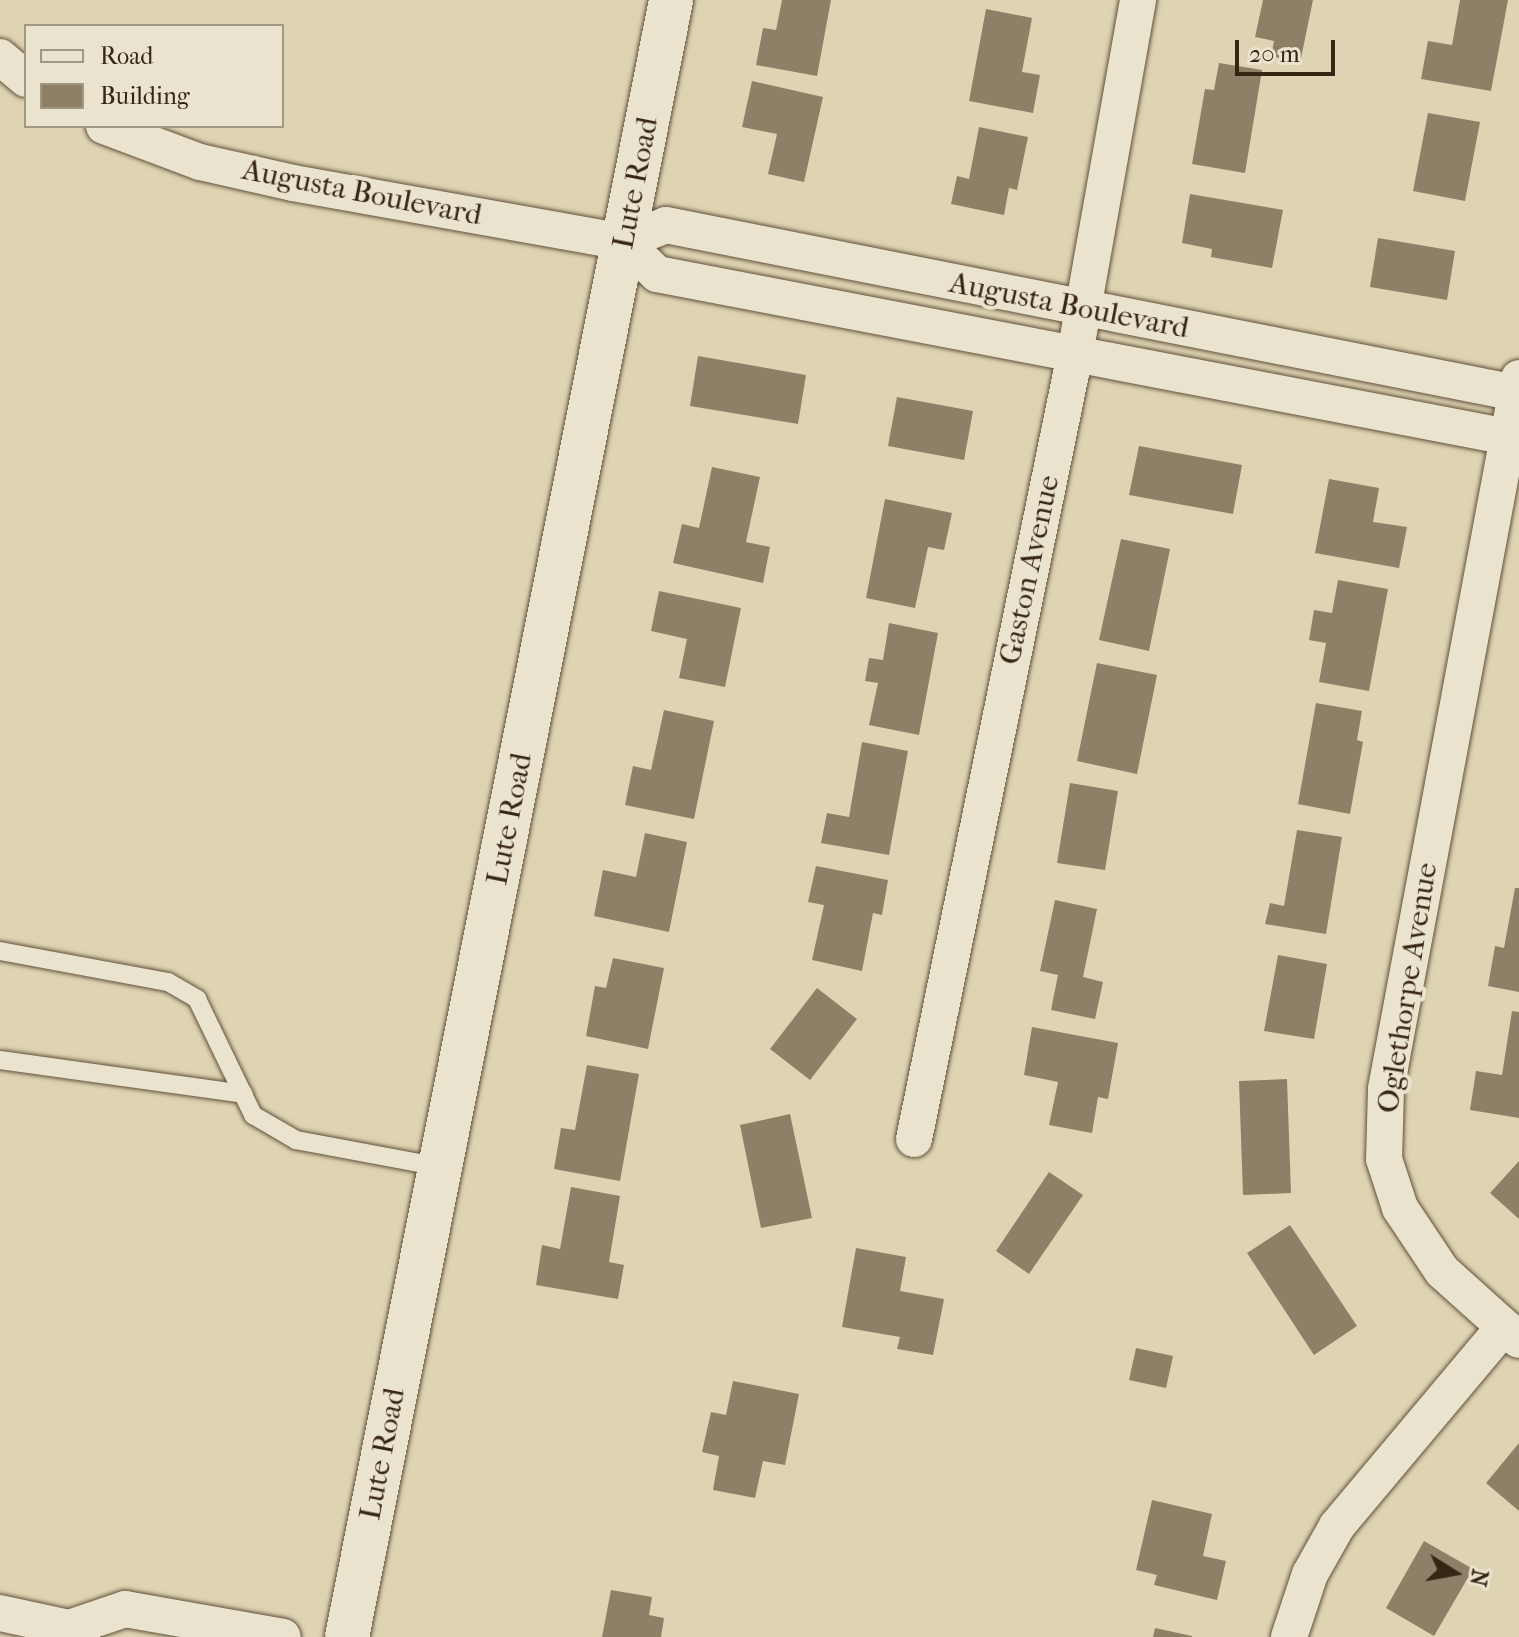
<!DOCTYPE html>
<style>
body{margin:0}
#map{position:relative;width:1519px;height:1637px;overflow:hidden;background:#ded4b3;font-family:"IM FELL French Canon",serif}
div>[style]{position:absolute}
.building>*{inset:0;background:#8e8066}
.roads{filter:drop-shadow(0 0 2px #61513b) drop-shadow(0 0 2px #61513b)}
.service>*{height:18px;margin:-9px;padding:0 9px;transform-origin:9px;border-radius:9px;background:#eae3ce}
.minor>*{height:36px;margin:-18px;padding:0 18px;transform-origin:18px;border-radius:18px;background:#eae3ce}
.tertiary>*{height:44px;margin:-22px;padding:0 22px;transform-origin:22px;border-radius:22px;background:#eae3ce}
span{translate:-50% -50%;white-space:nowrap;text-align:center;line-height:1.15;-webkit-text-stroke:8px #eae3ce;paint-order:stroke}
.street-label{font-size:30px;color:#372513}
.legend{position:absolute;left:24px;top:24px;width:260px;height:104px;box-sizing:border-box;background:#eae3ce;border:2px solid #a29783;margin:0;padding:10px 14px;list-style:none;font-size:24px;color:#372513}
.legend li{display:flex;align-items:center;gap:16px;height:40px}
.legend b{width:40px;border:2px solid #a29783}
.north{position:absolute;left:1415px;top:1533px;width:80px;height:80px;-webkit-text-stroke:6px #eae3ce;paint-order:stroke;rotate:101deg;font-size:22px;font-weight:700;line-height:32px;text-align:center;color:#372513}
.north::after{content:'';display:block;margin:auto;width:28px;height:36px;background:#372513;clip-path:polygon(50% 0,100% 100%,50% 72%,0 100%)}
.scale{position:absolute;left:1235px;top:40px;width:100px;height:36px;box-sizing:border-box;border:4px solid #372513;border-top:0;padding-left:10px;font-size:24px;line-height:28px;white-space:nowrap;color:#372513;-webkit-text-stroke:6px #eae3ce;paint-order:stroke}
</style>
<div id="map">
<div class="building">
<div style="clip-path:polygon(782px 0,831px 0,817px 76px,756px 65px,763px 28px,776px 30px)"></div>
<div style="clip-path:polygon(1263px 0,1313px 0,1300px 63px,1271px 56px,1274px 41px,1255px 37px)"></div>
<div style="clip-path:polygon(1460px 0,1508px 0,1491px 91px,1421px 79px,1428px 41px,1452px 45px)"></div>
<div style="clip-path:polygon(986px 9px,1032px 18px,1022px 72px,1040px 75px,1033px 113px,969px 101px)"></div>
<div style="clip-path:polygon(1219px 63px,1262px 70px,1245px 173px,1192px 164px,1205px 89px,1214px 90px)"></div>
<div style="clip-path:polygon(752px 81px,823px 97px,804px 182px,768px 174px,777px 134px,742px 127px)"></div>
<div style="clip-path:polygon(1428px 113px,1480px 122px,1465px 201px,1413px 191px)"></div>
<div style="clip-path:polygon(979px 127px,1028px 137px,1017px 190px,1009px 188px,1004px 215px,951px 204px,957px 176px,969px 179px)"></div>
<div style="clip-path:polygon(1190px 194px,1283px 210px,1272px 268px,1211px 257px,1212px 249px,1182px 243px)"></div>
<div style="clip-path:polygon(1378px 238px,1455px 251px,1447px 300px,1370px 287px)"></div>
<div style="clip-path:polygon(698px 356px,806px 375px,798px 424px,690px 406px)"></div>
<div style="clip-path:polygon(897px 397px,973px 411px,964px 460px,888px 446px)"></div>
<div style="clip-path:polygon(1139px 446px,1242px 465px,1233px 514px,1129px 495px)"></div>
<div style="clip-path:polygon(712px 467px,760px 477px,746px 542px,770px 547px,763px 583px,673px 563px,682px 524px,699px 528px)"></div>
<div style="clip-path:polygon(1329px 479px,1379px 488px,1373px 522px,1407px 527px,1399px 568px,1315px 553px)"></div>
<div style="clip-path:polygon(885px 499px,952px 513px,944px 550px,928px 547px,915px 608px,866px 598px)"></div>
<div style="clip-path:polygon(1121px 539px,1170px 549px,1149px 651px,1099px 640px)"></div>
<div style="clip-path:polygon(1338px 580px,1388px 589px,1369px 691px,1319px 682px,1326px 643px,1309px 640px,1314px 610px,1332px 613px)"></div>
<div style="clip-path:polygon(659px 591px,741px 608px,725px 687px,679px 678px,687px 639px,651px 631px)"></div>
<div style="clip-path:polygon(889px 623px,938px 633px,919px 735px,869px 725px,878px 683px,865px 681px,869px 658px,883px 660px)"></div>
<div style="clip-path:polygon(1097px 663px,1157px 675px,1137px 774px,1077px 761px)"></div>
<div style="clip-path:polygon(1316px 703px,1362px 711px,1357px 740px,1363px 742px,1350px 814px,1298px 804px)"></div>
<div style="clip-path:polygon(664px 710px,714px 721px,694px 819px,625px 805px,633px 766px,651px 770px)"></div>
<div style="clip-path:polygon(862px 742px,908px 751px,889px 855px,821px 843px,827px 813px,849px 817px)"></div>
<div style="clip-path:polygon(1070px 783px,1118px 791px,1105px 870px,1057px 863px)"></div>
<div style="clip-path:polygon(1297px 830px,1342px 837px,1326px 934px,1265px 924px,1270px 903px,1284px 906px)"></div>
<div style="clip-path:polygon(645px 833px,687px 842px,669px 932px,594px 916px,603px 870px,636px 877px)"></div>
<div style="clip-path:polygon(816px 866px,888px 880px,882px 915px,873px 913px,862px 971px,812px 960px,824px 905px,808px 902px)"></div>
<div style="clip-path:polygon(1515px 888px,1519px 888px,1519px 992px,1488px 986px,1495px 946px,1504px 948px)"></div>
<div style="clip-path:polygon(1055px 900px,1097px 909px,1083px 977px,1103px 982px,1095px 1019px,1051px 1010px,1058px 975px,1040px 971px)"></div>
<div style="clip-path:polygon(1278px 955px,1327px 964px,1314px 1039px,1264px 1031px)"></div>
<div style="clip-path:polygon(613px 958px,664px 968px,648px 1049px,586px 1036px,595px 986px,606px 988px)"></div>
<div style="clip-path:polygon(817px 988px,857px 1019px,810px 1080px,770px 1049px)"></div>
<div style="clip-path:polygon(1512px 1011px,1519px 1012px,1519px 1118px,1470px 1110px,1476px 1071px,1502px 1075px)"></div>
<div style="clip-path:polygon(1032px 1027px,1118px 1043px,1108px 1099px,1098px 1097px,1092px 1133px,1049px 1125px,1058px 1082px,1024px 1075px)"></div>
<div style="clip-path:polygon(587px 1065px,639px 1074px,620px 1181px,554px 1169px,561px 1128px,575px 1130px)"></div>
<div style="clip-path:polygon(1287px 1079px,1291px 1193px,1243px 1195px,1239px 1081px)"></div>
<div style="clip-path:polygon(790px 1114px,812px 1218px,761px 1228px,740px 1125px)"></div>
<div style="clip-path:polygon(1519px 1161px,1519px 1219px,1490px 1193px)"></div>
<div style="clip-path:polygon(1049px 1172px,1083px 1195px,1029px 1274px,996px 1251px)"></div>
<div style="clip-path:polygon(571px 1187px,620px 1196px,609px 1262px,624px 1265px,618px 1299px,536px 1285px,542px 1245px,560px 1249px)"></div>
<div style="clip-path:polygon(1290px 1225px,1357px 1326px,1314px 1355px,1247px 1253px)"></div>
<div style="clip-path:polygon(856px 1248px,906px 1257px,900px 1291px,944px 1299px,933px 1355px,897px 1349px,900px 1337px,842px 1327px)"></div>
<div style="clip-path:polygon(1136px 1348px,1173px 1356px,1166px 1388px,1129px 1380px)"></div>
<div style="clip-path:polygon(733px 1381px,799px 1394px,785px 1465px,763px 1461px,755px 1498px,713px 1490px,719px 1456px,702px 1452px,711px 1412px,726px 1415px)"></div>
<div style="clip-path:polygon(1519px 1443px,1519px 1511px,1486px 1483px)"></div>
<div style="clip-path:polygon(1152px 1500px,1212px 1514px,1203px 1556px,1226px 1561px,1217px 1600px,1154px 1585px,1157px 1575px,1136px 1570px)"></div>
<div style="clip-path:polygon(1424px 1541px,1473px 1569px,1434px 1636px,1386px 1608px)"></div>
<div style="clip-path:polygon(611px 1590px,652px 1597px,649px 1615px,664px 1618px,661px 1637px,602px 1637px)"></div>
<div style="clip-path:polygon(1155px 1628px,1192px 1636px,1192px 1637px,1153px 1637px)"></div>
</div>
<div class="roads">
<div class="service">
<div style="left:0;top:951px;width:171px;rotate:10.5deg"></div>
<div style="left:168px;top:982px;width:34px;rotate:30deg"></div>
<div style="left:197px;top:999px;width:129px;rotate:64.2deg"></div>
<div style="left:253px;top:1115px;width:50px;rotate:30.2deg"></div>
<div style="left:296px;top:1140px;width:147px;rotate:10.6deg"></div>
<div style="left:0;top:1060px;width:246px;rotate:7.9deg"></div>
</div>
<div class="minor">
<div style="left:0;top:57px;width:34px;rotate:40deg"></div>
<div style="left:104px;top:126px;width:103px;rotate:20.6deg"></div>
<div style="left:200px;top:162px;width:95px;rotate:12.7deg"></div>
<div style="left:293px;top:183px;width:336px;rotate:10.1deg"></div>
<div style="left:624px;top:242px;width:45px;rotate:-22deg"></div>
<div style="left:666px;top:225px;width:866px;rotate:11.18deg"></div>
<div style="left:624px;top:242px;width:46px;rotate:44.1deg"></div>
<div style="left:657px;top:274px;width:866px;rotate:10.84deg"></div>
<div style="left:1519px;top:378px;width:723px;rotate:100.6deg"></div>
<div style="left:1386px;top:1089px;width:70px;rotate:91.6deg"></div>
<div style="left:1384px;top:1159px;width:52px;rotate:71.9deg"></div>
<div style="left:1400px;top:1208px;width:76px;rotate:56.3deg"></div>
<div style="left:1442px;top:1271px;width:103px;rotate:41.9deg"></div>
<div style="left:914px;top:1139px;width:801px;rotate:-78.41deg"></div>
<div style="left:1075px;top:354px;width:360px;rotate:-79.9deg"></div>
<div style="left:0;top:1613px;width:71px;rotate:12.3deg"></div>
<div style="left:69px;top:1628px;width:16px;rotate:35deg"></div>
<div style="left:69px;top:1628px;width:59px;rotate:-18.7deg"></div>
<div style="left:125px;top:1609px;width:160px;rotate:10deg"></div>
<div style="left:1289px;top:1637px;width:66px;rotate:-71.6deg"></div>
<div style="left:1310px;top:1574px;width:55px;rotate:-60.6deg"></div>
<div style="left:1337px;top:1526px;width:260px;rotate:-50deg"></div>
</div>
<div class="tertiary">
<div style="left:347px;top:1637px;width:1669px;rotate:-78.8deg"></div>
</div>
</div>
<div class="street-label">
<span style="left:636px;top:183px;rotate:-79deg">Lute Road</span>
<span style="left:362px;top:193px;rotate:11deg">Augusta Boulevard</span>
<span style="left:1069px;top:306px;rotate:11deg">Augusta Boulevard</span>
<span style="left:1030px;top:570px;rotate:-78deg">Gaston Avenue</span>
<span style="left:510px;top:819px;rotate:-79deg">Lute Road</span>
<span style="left:1408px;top:988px;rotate:-81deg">Oglethorpe Avenue</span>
<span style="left:383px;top:1454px;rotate:-79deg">Lute Road</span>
</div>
<ul class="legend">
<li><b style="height:10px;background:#eae3ce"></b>Road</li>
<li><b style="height:22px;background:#8e8066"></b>Building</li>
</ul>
<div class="north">N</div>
<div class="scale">20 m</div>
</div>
